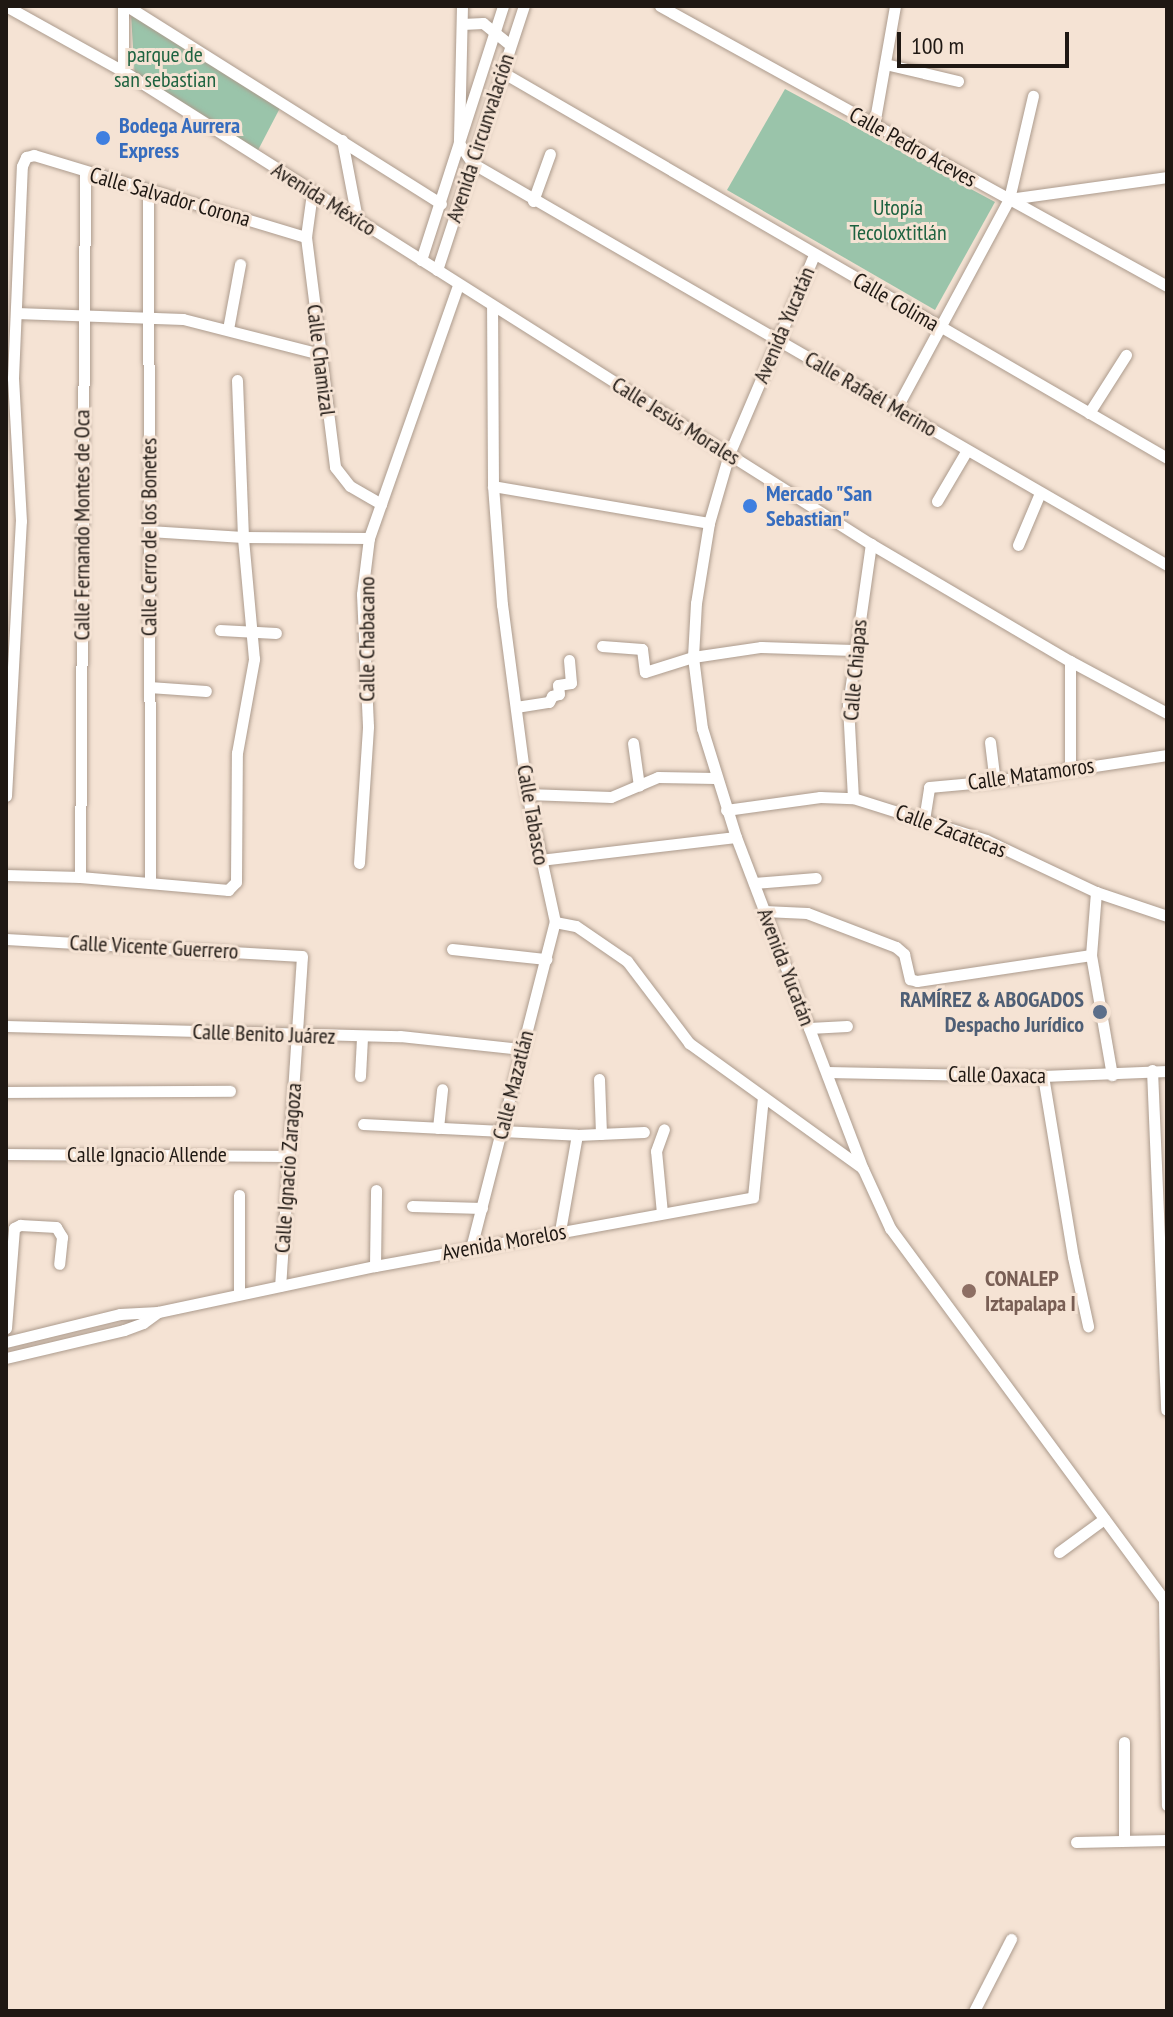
<!DOCTYPE html>
<meta charset="utf-8">
<style>
body{margin:0}
#map{position:relative;width:1173px;height:2017px;overflow:hidden;background:#f5e3d4;font-family:"PT Sans Narrow",sans-serif}
div>[style]{position:absolute}
.green>*{inset:0;background:#9ac4aa}
.roads{filter:drop-shadow(0 0 2px #ac9b8d) drop-shadow(0 0 2px #ac9b8d)}
.minor>*{height:11px;margin:-5.5px;padding:0 5.5px;transform-origin:5.5px;border-radius:5.5px;background:#fff}
.dots>*{width:22px;height:22px;translate:-50% -50%;box-sizing:border-box;border:4px solid #f5e3d4;border-radius:50%}
span{translate:-50% -50%;white-space:nowrap;text-align:center;line-height:1.15;-webkit-text-stroke:6px #f5e3d4;paint-order:stroke}
.park-label{font-size:22px;color:#1e6340}
.shop-label{font-size:22px;color:#366cbe;font-weight:700}
.left{translate:0 -50%;text-align:left}
.street-label{font-size:22px;color:#1f1813}
.service-label{font-size:22px;color:#4e5e75;font-weight:700}
.right{translate:-100% -50%;text-align:right}
.education-label{font-size:22px;color:#785e54;font-weight:700}
.frame{position:absolute;inset:0;border:8px solid #1f1813;pointer-events:none}
.scale{position:absolute;left:897px;top:32px;width:172px;height:36px;box-sizing:border-box;border:4px solid #1f1813;border-top:0;padding-left:10px;font-size:24px;line-height:28px;white-space:nowrap;color:#1f1813;-webkit-text-stroke:6px #f5e3d4;paint-order:stroke}
</style>
<div id="map">
<div class="green">
<div style="clip-path:polygon(131px 14px,281px 106px,256px 154px,135px 80px)"></div>
<div style="clip-path:polygon(785px 89px,995px 202px,935px 310px,727px 190px)"></div>
</div>
<div class="roads">
<div class="minor">
<div style="left:6px;top:6px;width:134px;rotate:29.1deg"></div>
<div style="left:123px;top:71px;width:885px;rotate:32.31deg"></div>
<div style="left:871px;top:544px;width:231px;rotate:30.5deg"></div>
<div style="left:1070px;top:661px;width:110px;rotate:28.2deg"></div>
<div style="left:127px;top:6px;width:371px;rotate:32.2deg"></div>
<div style="left:462px;top:6px;width:137px;rotate:91.3deg"></div>
<div style="left:459px;top:143px;width:24px;rotate:57deg"></div>
<div style="left:472px;top:163px;width:803px;rotate:30.05deg"></div>
<div style="left:660px;top:6px;width:579px;rotate:28.91deg"></div>
<div style="left:462px;top:24px;width:21px;rotate:-3deg"></div>
<div style="left:483px;top:23px;width:35px;rotate:39deg"></div>
<div style="left:885px;top:64px;width:75px;rotate:13.1deg"></div>
<div style="left:123px;top:71px;width:65px;rotate:-90deg"></div>
<div style="left:502px;top:72px;width:769px;rotate:30.13deg"></div>
<div style="left:874px;top:125px;width:121px;rotate:-80deg"></div>
<div style="left:342px;top:140px;width:80px;rotate:79.2deg"></div>
<div style="left:148px;top:190px;width:693px;rotate:89.83deg"></div>
<div style="left:312px;top:193px;width:44px;rotate:97.8deg"></div>
<div style="left:306px;top:237px;width:232px;rotate:82.8deg"></div>
<div style="left:335px;top:467px;width:24px;rotate:52deg"></div>
<div style="left:350px;top:486px;width:36px;rotate:30deg"></div>
<div style="left:1009px;top:199px;width:160px;rotate:-7.9deg"></div>
<div style="left:533px;top:201px;width:50px;rotate:-70.1deg"></div>
<div style="left:814px;top:255px;width:216px;rotate:113.1deg"></div>
<div style="left:729px;top:454px;width:72px;rotate:106.2deg"></div>
<div style="left:709px;top:523px;width:81px;rotate:99.2deg"></div>
<div style="left:696px;top:603px;width:54px;rotate:93.2deg"></div>
<div style="left:693px;top:657px;width:72px;rotate:82.8deg"></div>
<div style="left:702px;top:728px;width:114px;rotate:72.7deg"></div>
<div style="left:736px;top:837px;width:355px;rotate:69.1deg"></div>
<div style="left:863px;top:1169px;width:65px;rotate:65.4deg"></div>
<div style="left:890px;top:1228px;width:467px;rotate:53.6deg"></div>
<div style="left:421px;top:260px;width:267px;rotate:-72.1deg"></div>
<div style="left:437px;top:270px;width:278px;rotate:-71.8deg"></div>
<div style="left:16px;top:313px;width:167px;rotate:2.1deg"></div>
<div style="left:183px;top:319px;width:141px;rotate:14.3deg"></div>
<div style="left:228px;top:329px;width:66px;rotate:-79.5deg"></div>
<div style="left:896px;top:409px;width:238px;rotate:-61.7deg"></div>
<div style="left:1009px;top:199px;width:106px;rotate:-76.9deg"></div>
<div style="left:1089px;top:413px;width:69px;rotate:-57.5deg"></div>
<div style="left:493px;top:486px;width:219px;rotate:9.7deg"></div>
<div style="left:937px;top:501px;width:59px;rotate:-59.5deg"></div>
<div style="left:149px;top:531px;width:94px;rotate:3.7deg"></div>
<div style="left:243px;top:537px;width:126px;rotate:0.5deg"></div>
<div style="left:1018px;top:545px;width:56px;rotate:-67.1deg"></div>
<div style="left:220px;top:630px;width:56px;rotate:3.1deg"></div>
<div style="left:602px;top:646px;width:40px;rotate:4.3deg"></div>
<div style="left:642px;top:649px;width:23px;rotate:83deg"></div>
<div style="left:645px;top:672px;width:50px;rotate:-17.4deg"></div>
<div style="left:693px;top:657px;width:69px;rotate:-8.4deg"></div>
<div style="left:761px;top:647px;width:92px;rotate:1.9deg"></div>
<div style="left:149px;top:687px;width:57px;rotate:4deg"></div>
<div style="left:516px;top:707px;width:33px;rotate:-9deg"></div>
<div style="left:549px;top:702px;width:7px;rotate:-63deg"></div>
<div style="left:552px;top:696px;width:7px;rotate:-16deg"></div>
<div style="left:559px;top:694px;width:9px;rotate:-96deg"></div>
<div style="left:558px;top:685px;width:13px;rotate:-9deg"></div>
<div style="left:571px;top:683px;width:23px;rotate:-95deg"></div>
<div style="left:990px;top:742px;width:39px;rotate:83deg"></div>
<div style="left:633px;top:743px;width:43px;rotate:82.1deg"></div>
<div style="left:1070px;top:769px;width:108px;rotate:-90deg"></div>
<div style="left:527px;top:794px;width:84px;rotate:2deg"></div>
<div style="left:611px;top:797px;width:51px;rotate:-23.1deg"></div>
<div style="left:658px;top:777px;width:57px;rotate:1deg"></div>
<div style="left:6px;top:796px;width:275px;rotate:-86.9deg"></div>
<div style="left:21px;top:521px;width:143px;rotate:-93.2deg"></div>
<div style="left:13px;top:378px;width:212px;rotate:-87.6deg"></div>
<div style="left:22px;top:166px;width:10px;rotate:-66deg"></div>
<div style="left:26px;top:157px;width:8px;rotate:-14deg"></div>
<div style="left:34px;top:155px;width:284px;rotate:16.8deg"></div>
<div style="left:853px;top:798px;width:93px;rotate:-93.1deg"></div>
<div style="left:848px;top:705px;width:163px;rotate:-81.9deg"></div>
<div style="left:726px;top:810px;width:95px;rotate:-7.9deg"></div>
<div style="left:820px;top:797px;width:33px;rotate:2deg"></div>
<div style="left:853px;top:798px;width:139px;rotate:17.5deg"></div>
<div style="left:986px;top:840px;width:122px;rotate:25.3deg"></div>
<div style="left:1096px;top:892px;width:75px;rotate:18.7deg"></div>
<div style="left:924px;top:820px;width:33px;rotate:-81deg"></div>
<div style="left:929px;top:787px;width:66px;rotate:-5.2deg"></div>
<div style="left:995px;top:781px;width:174px;rotate:-8.6deg"></div>
<div style="left:540px;top:860px;width:197px;rotate:-6.7deg"></div>
<div style="left:359px;top:863px;width:137px;rotate:-86.2deg"></div>
<div style="left:368px;top:726px;width:132px;rotate:-92.6deg"></div>
<div style="left:362px;top:594px;width:56px;rotate:-82.9deg"></div>
<div style="left:369px;top:538px;width:268px;rotate:-70.6deg"></div>
<div style="left:6px;top:875px;width:74px;rotate:1.5deg"></div>
<div style="left:80px;top:877px;width:149px;rotate:5deg"></div>
<div style="left:228px;top:890px;width:11px;rotate:-45deg"></div>
<div style="left:236px;top:882px;width:129px;rotate:-89.6deg"></div>
<div style="left:237px;top:753px;width:96px;rotate:-79.7deg"></div>
<div style="left:254px;top:659px;width:122px;rotate:-95.2deg"></div>
<div style="left:243px;top:537px;width:157px;rotate:-92.2deg"></div>
<div style="left:80px;top:877px;width:705px;rotate:-89.59deg"></div>
<div style="left:754px;top:883px;width:62px;rotate:-4.6deg"></div>
<div style="left:1096px;top:892px;width:63px;rotate:94.5deg"></div>
<div style="left:1091px;top:955px;width:122px;rotate:80.1deg"></div>
<div style="left:764px;top:911px;width:43px;rotate:2.7deg"></div>
<div style="left:807px;top:913px;width:95px;rotate:20.9deg"></div>
<div style="left:896px;top:947px;width:11px;rotate:41deg"></div>
<div style="left:904px;top:954px;width:26px;rotate:77deg"></div>
<div style="left:910px;top:979px;width:7px;rotate:16deg"></div>
<div style="left:917px;top:981px;width:176px;rotate:-8.5deg"></div>
<div style="left:555px;top:922px;width:21px;rotate:11deg"></div>
<div style="left:576px;top:926px;width:62px;rotate:34.5deg"></div>
<div style="left:627px;top:961px;width:103px;rotate:52.9deg"></div>
<div style="left:689px;top:1043px;width:213px;rotate:35.8deg"></div>
<div style="left:6px;top:939px;width:296px;rotate:3.3deg"></div>
<div style="left:302px;top:956px;width:330px;rotate:93.8deg"></div>
<div style="left:452px;top:949px;width:95px;rotate:6.1deg"></div>
<div style="left:6px;top:1026px;width:394px;rotate:1.5deg"></div>
<div style="left:400px;top:1036px;width:123px;rotate:6.1deg"></div>
<div style="left:809px;top:1028px;width:38px;rotate:-3deg"></div>
<div style="left:1152px;top:1070px;width:340px;rotate:87.6deg"></div>
<div style="left:827px;top:1072px;width:216px;rotate:1.1deg"></div>
<div style="left:1043px;top:1076px;width:124px;rotate:-2.3deg"></div>
<div style="left:360px;top:1076px;width:39px;rotate:-87deg"></div>
<div style="left:1043px;top:1076px;width:183px;rotate:80.6deg"></div>
<div style="left:1073px;top:1257px;width:71px;rotate:77.7deg"></div>
<div style="left:599px;top:1079px;width:55px;rotate:87.9deg"></div>
<div style="left:6px;top:1092px;width:224px;rotate:-0.3deg"></div>
<div style="left:363px;top:1124px;width:214px;rotate:2.9deg"></div>
<div style="left:577px;top:1135px;width:67px;rotate:-2.6deg"></div>
<div style="left:438px;top:1128px;width:39px;rotate:-84deg"></div>
<div style="left:6px;top:1154px;width:281px;rotate:0.4deg"></div>
<div style="left:412px;top:1206px;width:70px;rotate:1.6deg"></div>
<div style="left:662px;top:1213px;width:62px;rotate:-95.5deg"></div>
<div style="left:656px;top:1151px;width:23px;rotate:-70deg"></div>
<div style="left:560px;top:1231px;width:97px;rotate:-80deg"></div>
<div style="left:471px;top:1248px;width:337px;rotate:-75.6deg"></div>
<div style="left:555px;top:922px;width:131px;rotate:-102.3deg"></div>
<div style="left:527px;top:794px;width:191px;rotate:-97.5deg"></div>
<div style="left:502px;top:605px;width:119px;rotate:-94.3deg"></div>
<div style="left:493px;top:486px;width:179px;rotate:-90.3deg"></div>
<div style="left:375px;top:1266px;width:76px;rotate:-89.2deg"></div>
<div style="left:239px;top:1294px;width:99px;rotate:-90deg"></div>
<div style="left:6px;top:1328px;width:100px;rotate:-85.4deg"></div>
<div style="left:14px;top:1228px;width:7px;rotate:-27deg"></div>
<div style="left:20px;top:1225px;width:36px;rotate:3deg"></div>
<div style="left:56px;top:1227px;width:12px;rotate:59deg"></div>
<div style="left:62px;top:1237px;width:27px;rotate:96deg"></div>
<div style="left:6px;top:1342px;width:117px;rotate:-13.8deg"></div>
<div style="left:120px;top:1314px;width:38px;rotate:-3deg"></div>
<div style="left:158px;top:1312px;width:222px;rotate:-12deg"></div>
<div style="left:375px;top:1266px;width:384px;rotate:-10.3deg"></div>
<div style="left:753px;top:1197px;width:100px;rotate:-84.3deg"></div>
<div style="left:6px;top:1358px;width:121px;rotate:-13.3deg"></div>
<div style="left:124px;top:1330px;width:20px;rotate:-20deg"></div>
<div style="left:143px;top:1323px;width:19px;rotate:-36deg"></div>
<div style="left:1059px;top:1552px;width:56px;rotate:-36.3deg"></div>
<div style="left:1164px;top:1600px;width:205px;rotate:89.2deg"></div>
<div style="left:1124px;top:1742px;width:98px;rotate:90deg"></div>
<div style="left:1076px;top:1842px;width:91px;rotate:-1.3deg"></div>
<div style="left:974px;top:2011px;width:81px;rotate:-62.8deg"></div>
</div>
</div>
<div class="dots">
<div style="left:103px;top:138px;background:#3f7fe0"></div>
<div style="left:750px;top:506px;background:#3f7fe0"></div>
<div style="left:1100px;top:1012px;background:#5c6f8a"></div>
<div style="left:969px;top:1291px;background:#8d6e63"></div>
</div>
<div class="park-label">
<span style="left:165px;top:67px">parque de<br>san sebastian</span>
<span style="left:898px;top:220px">Utopía<br>Tecoloxtitlán</span>
</div>
<div class="shop-label">
<span class="left" style="left:119px;top:138px">Bodega Aurrera<br>Express</span>
<span class="left" style="left:766px;top:506px">Mercado "San<br>Sebastian"</span>
</div>
<div class="street-label">
<span style="left:480px;top:138px;rotate:-72deg">Avenida Circunvalación</span>
<span style="left:913px;top:147px;rotate:29deg">Calle Pedro Aceves</span>
<span style="left:170px;top:197px;rotate:16deg">Calle Salvador Corona</span>
<span style="left:324px;top:199px;rotate:32deg">Avenida México</span>
<span style="left:896px;top:302px;rotate:30deg">Calle Colima</span>
<span style="left:784px;top:325px;rotate:-67deg">Avenida Yucatán</span>
<span style="left:321px;top:360px;rotate:83deg">Calle Chamizal</span>
<span style="left:871px;top:394px;rotate:30deg">Calle Rafaél Merino</span>
<span style="left:676px;top:421px;rotate:32deg">Calle Jesús Morales</span>
<span style="left:82px;top:525px;rotate:-90deg">Calle Fernando Montes de Oca</span>
<span style="left:149px;top:537px;rotate:-90deg">Calle Cerro de los Bonetes</span>
<span style="left:367px;top:639px;rotate:-90deg">Calle Chabacano</span>
<span style="left:855px;top:670px;rotate:-85deg">Calle Chiapas</span>
<span style="left:1031px;top:774px;rotate:-8deg">Calle Matamoros</span>
<span style="left:533px;top:815px;rotate:80deg">Calle Tabasco</span>
<span style="left:951px;top:831px;rotate:20deg">Calle Zacatecas</span>
<span style="left:154px;top:947px;rotate:3deg">Calle Vicente Guerrero</span>
<span style="left:786px;top:967px;rotate:69deg">Avenida Yucatán</span>
<span style="left:264px;top:1034px;rotate:2deg">Calle Benito Juárez</span>
<span style="left:997px;top:1075px;rotate:1deg">Calle Oaxaca</span>
<span style="left:513px;top:1085px;rotate:-76deg">Calle Mazatlán</span>
<span style="left:147px;top:1155px">Calle Ignacio Allende</span>
<span style="left:288px;top:1168px;rotate:-86deg">Calle Ignacio Zaragoza</span>
<span style="left:504px;top:1242px;rotate:-10deg">Avenida Morelos</span>
</div>
<div class="service-label">
<span class="right" style="left:1084px;top:1012px">RAMÍREZ &amp; ABOGADOS<br>Despacho Jurídico</span>
</div>
<div class="education-label">
<span class="left" style="left:985px;top:1291px">CONALEP<br>Iztapalapa I</span>
</div>
<div class="frame"></div>
<div class="scale">100 m</div>
</div>
